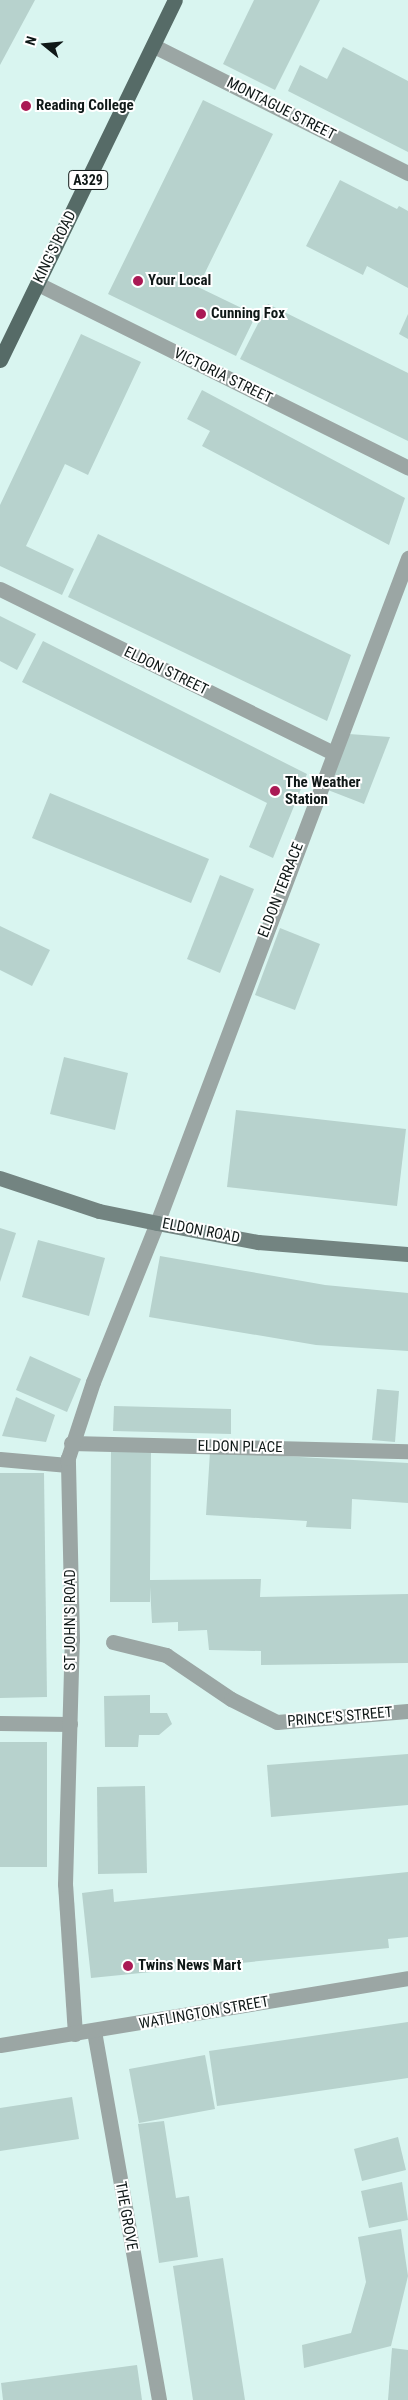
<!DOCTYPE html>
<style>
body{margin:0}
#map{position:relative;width:408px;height:2400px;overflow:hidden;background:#d9f5f0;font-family:"Roboto Condensed",sans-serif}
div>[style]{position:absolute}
.building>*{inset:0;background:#b7d2cd}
.street>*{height:15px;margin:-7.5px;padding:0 7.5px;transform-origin:7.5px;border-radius:7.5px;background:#9ba6a4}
.secondary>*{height:15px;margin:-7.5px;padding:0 7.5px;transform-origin:7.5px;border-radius:7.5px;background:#738481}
.primary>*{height:15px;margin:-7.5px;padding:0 7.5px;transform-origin:7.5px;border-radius:7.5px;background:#566b67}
.dots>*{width:14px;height:14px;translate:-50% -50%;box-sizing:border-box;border:2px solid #fff;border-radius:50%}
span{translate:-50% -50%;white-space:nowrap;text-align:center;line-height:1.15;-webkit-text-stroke:4px #fff;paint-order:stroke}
.shield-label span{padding:1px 4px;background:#fff;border:1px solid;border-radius:4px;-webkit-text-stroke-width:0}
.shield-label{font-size:14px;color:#0f1817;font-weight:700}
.poi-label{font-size:15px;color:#0f1817;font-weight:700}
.left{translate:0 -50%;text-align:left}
.street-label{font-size:15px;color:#0f1817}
.north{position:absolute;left:20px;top:20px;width:50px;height:50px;-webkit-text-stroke:4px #fff;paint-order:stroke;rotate:287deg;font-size:14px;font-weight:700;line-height:20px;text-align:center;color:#0f1817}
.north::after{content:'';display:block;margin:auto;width:18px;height:22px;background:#0f1817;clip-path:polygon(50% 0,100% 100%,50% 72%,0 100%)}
</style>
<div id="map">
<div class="building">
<div style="clip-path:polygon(0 0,35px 0,0 65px)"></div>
<div style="clip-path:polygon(254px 0,320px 0,275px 90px,223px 64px)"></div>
<div style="clip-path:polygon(343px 47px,408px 81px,408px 152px,288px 91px,300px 65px,327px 79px)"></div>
<div style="clip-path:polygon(203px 100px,273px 134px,198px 287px,256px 315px,236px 356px,108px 294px)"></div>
<div style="clip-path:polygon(340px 180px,397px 209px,399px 206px,408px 211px,408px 288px,367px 266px,363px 275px,306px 246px)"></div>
<div style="clip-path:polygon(268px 304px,408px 373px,408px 441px,240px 359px)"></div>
<div style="clip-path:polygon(408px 314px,408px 339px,399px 334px)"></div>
<div style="clip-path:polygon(81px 334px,141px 362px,88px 475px,65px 464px,26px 546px,74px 569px,62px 595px,0 566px,0 505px)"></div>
<div style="clip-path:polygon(202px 390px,405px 498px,389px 545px,202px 446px,210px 431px,187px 419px)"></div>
<div style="clip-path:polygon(98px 534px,351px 655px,327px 721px,68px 597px)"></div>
<div style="clip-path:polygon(0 616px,36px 634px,17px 670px,0 661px)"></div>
<div style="clip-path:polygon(43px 641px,307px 774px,273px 858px,249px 847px,267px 803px,22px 682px)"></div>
<div style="clip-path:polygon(349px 734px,390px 737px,364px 804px,328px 790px)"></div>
<div style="clip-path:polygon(50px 793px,209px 859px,191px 903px,32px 838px)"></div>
<div style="clip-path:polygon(220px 875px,254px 889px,220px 973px,187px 959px)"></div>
<div style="clip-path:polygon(0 926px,50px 950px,32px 986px,0 970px)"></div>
<div style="clip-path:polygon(280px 928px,320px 944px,295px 1010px,255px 995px)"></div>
<div style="clip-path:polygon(64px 1057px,128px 1073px,115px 1130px,50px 1114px)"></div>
<div style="clip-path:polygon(236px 1110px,406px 1129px,397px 1206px,227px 1187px)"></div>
<div style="clip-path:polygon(0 1228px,16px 1233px,0 1282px)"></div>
<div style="clip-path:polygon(38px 1240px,105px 1258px,89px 1316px,22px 1297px)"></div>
<div style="clip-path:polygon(160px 1256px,325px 1285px,408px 1293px,408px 1351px,316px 1345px,149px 1317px)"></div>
<div style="clip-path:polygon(30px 1356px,81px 1379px,67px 1412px,16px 1390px)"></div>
<div style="clip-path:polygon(377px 1389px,399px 1391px,395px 1442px,372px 1440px)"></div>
<div style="clip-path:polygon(16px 1397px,55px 1415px,46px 1442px,2px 1436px)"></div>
<div style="clip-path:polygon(114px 1406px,231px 1409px,231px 1434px,113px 1431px)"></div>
<div style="clip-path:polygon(111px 1449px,151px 1449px,150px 1580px,261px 1579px,260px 1597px,408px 1594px,408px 1663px,261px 1665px,261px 1651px,209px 1650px,207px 1630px,178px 1631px,178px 1622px,152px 1623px,150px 1587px,150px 1602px,110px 1602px)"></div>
<div style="clip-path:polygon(210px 1452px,408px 1463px,408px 1503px,352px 1499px,351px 1529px,306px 1527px,307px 1521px,206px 1515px)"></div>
<div style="clip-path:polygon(0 1473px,44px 1473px,47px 1697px,0 1698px)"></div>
<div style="clip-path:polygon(150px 1695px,150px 1713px,167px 1713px,172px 1724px,159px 1735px,139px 1735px,138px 1747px,105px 1747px,104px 1696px)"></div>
<div style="clip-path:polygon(0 1742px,47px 1742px,47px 1867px,0 1867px)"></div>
<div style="clip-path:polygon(408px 1754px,408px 1805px,271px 1817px,267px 1765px)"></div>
<div style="clip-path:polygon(145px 1786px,147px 1873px,98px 1874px,97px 1787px)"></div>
<div style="clip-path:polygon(408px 1872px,408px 1937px,388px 1939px,389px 1948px,91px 1978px,82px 1893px,113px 1889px,114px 1902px)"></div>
<div style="clip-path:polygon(408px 2022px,408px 2078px,217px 2106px,209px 2051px)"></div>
<div style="clip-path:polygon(205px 2055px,215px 2109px,139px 2123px,129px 2069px)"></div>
<div style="clip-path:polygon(72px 2097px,79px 2139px,0 2151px,0 2108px)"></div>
<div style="clip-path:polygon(164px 2121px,176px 2198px,189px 2196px,198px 2257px,159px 2263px,138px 2124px)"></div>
<div style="clip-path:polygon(398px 2137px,406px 2170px,362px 2181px,354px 2149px)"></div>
<div style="clip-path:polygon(402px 2182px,408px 2220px,369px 2228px,361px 2191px)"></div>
<div style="clip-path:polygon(401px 2229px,408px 2276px,391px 2346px,304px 2368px,302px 2345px,351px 2333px,366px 2282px,358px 2237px)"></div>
<div style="clip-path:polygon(223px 2258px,245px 2400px,193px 2400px,173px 2266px)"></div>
<div style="clip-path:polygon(392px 2348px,408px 2350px,408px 2400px,388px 2400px)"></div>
<div style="clip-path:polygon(137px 2365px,142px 2400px,3px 2400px,1px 2383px)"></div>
</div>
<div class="street">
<div style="left:154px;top:46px;width:284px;rotate:26.6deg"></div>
<div style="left:38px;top:284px;width:413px;rotate:26.4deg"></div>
<div style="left:0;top:589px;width:371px;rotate:26.2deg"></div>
<div style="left:71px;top:1443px;width:337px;rotate:1.4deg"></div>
<div style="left:0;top:1459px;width:68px;rotate:5deg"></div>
<div style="left:113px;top:1642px;width:55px;rotate:13.8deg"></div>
<div style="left:166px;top:1655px;width:78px;rotate:34.1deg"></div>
<div style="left:231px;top:1699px;width:51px;rotate:26.6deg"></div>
<div style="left:277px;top:1722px;width:131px;rotate:-4.8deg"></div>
<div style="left:0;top:1723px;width:70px;rotate:0.8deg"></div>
<div style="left:94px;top:2031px;width:375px;rotate:80deg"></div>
<div style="left:75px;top:2034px;width:150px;rotate:-93.8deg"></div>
<div style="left:65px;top:1884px;width:244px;rotate:-88.4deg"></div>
<div style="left:72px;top:1640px;width:182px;rotate:-91.3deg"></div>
<div style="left:68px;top:1458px;width:80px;rotate:-71.8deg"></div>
<div style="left:93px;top:1382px;width:171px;rotate:-68.1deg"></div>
<div style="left:157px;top:1223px;width:711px;rotate:-69.32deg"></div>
<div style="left:0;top:2045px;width:413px;rotate:-9.3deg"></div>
</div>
<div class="secondary">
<div style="left:0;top:1178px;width:104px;rotate:18.4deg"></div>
<div style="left:99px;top:1211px;width:59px;rotate:11.7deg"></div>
<div style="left:157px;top:1223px;width:103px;rotate:10.7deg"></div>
<div style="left:258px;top:1242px;width:150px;rotate:4.6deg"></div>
</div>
<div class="primary">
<div style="left:0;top:360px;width:400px;rotate:-64.1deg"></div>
</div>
<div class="dots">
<div style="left:26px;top:106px;background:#aa1954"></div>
<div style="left:138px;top:281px;background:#aa1954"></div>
<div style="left:201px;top:314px;background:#aa1954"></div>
<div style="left:275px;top:791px;background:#aa1954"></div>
<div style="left:128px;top:1966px;background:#aa1954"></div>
</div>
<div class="shield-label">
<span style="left:88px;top:180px">A329</span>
</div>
<div class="poi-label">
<span class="left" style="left:36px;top:106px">Reading College</span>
<span class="left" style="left:148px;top:281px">Your Local</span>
<span class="left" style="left:211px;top:314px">Cunning Fox</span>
<span class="left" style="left:285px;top:791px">The Weather<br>Station</span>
<span class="left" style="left:138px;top:1966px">Twins News Mart</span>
</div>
<div class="street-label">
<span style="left:281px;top:109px;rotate:27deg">MONTAGUE STREET</span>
<span style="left:55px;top:247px;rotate:-64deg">KING'S ROAD</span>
<span style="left:223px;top:376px;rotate:26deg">VICTORIA STREET</span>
<span style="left:166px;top:671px;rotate:26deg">ELDON STREET</span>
<span style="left:281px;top:890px;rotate:-69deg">ELDON TERRACE</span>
<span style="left:201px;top:1231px;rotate:11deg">ELDON ROAD</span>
<span style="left:240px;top:1447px;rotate:1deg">ELDON PLACE</span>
<span style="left:71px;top:1620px;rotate:-90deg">ST JOHN'S ROAD</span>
<span style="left:340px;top:1717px;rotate:-5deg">PRINCE'S STREET</span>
<span style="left:204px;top:2013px;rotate:-10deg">WATLINGTON STREET</span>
<span style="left:126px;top:2216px;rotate:80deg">THE GROVE</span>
</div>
<div class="north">N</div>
</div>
